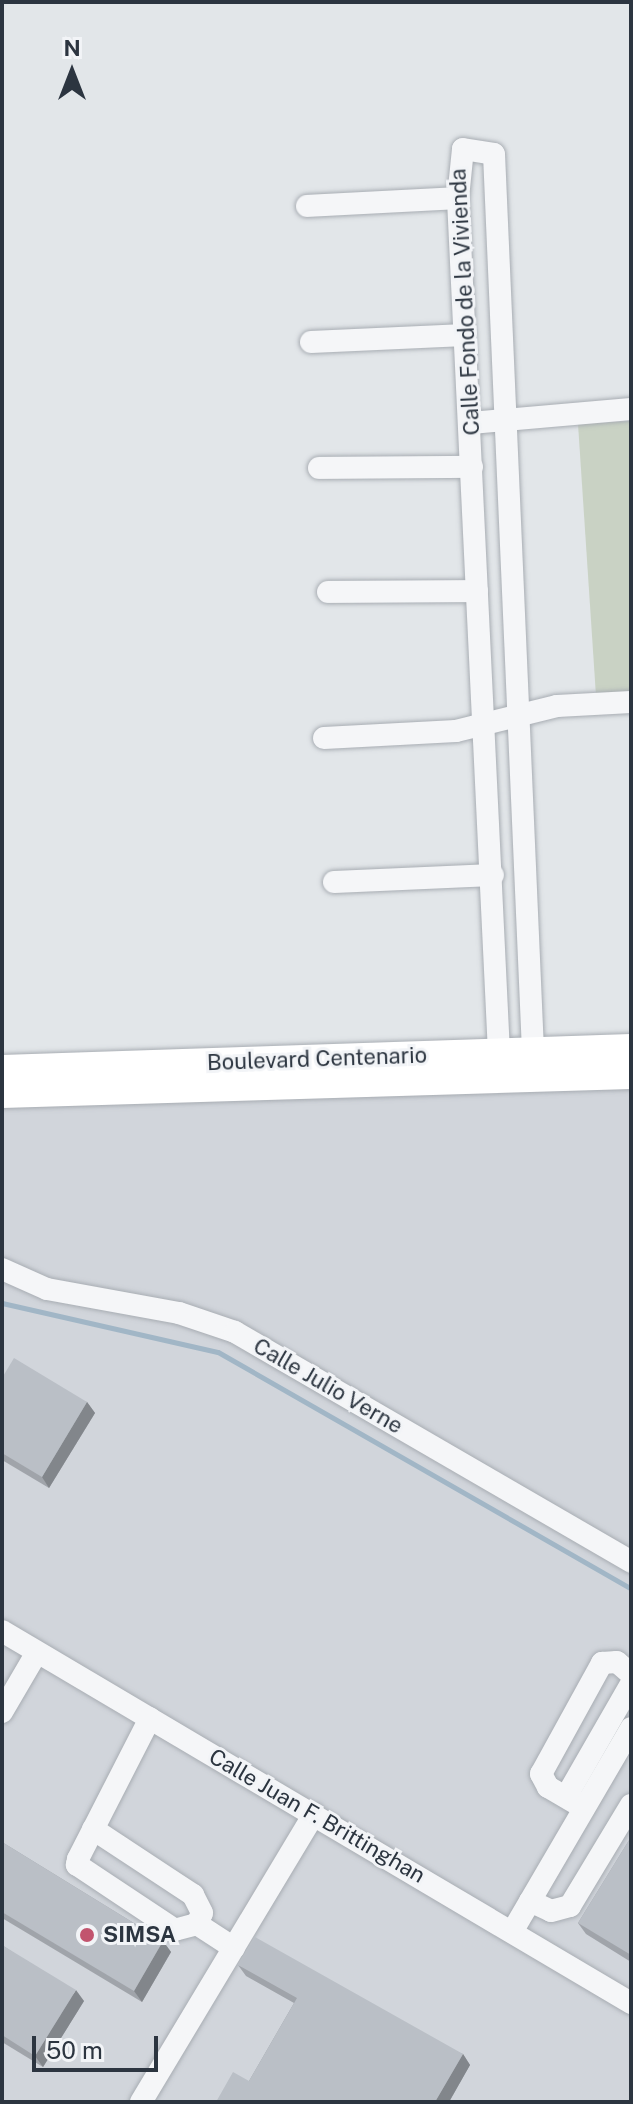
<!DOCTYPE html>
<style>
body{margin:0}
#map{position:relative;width:633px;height:2104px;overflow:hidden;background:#e2e6e9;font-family:"Public Sans",sans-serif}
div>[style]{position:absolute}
.built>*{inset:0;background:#d1d5db}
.green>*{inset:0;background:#c9d2c4}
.stream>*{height:5px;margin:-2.5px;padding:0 2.5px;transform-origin:2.5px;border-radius:2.5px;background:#a1b6c6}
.roads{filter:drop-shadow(0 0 2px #a8adb3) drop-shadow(0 0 2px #a8adb3)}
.minor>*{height:22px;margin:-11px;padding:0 11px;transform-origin:11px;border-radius:11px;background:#f5f6f8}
.major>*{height:28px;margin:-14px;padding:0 14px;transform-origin:14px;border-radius:14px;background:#fff}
.wall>*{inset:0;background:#a0a4aa}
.shaded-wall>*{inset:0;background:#82868b}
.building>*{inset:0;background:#babfc6}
.dots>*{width:22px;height:22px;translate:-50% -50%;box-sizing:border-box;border:4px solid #f2f4f7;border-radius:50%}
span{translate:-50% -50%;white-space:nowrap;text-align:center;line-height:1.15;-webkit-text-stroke:6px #f2f4f7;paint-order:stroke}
.street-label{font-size:22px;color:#2c3540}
.poi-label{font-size:22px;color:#2c3540;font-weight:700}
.left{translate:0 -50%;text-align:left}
.frame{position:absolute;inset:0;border:4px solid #2c3540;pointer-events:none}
.north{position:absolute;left:32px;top:32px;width:80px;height:80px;-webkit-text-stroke:6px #f2f4f7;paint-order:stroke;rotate:0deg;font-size:22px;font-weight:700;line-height:32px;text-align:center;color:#2c3540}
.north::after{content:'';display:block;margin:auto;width:28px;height:36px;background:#2c3540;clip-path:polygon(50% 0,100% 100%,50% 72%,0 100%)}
.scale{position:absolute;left:32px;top:2036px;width:126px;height:36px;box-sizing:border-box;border:4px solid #2c3540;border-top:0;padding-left:10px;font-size:24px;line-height:28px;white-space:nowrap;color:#2c3540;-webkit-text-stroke:6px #f2f4f7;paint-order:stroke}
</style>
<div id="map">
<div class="built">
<div style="clip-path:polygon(631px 1056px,631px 2102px,2px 2102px,2px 1081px)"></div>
</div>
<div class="green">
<div style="clip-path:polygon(631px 421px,631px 694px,596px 696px,578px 424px)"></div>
</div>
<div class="stream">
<div style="left:2px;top:1303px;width:221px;rotate:12.8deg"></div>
<div style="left:218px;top:1352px;width:476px;rotate:29.8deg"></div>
</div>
<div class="roads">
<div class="minor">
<div style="left:307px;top:206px;width:151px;rotate:-3deg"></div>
<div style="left:311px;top:342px;width:154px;rotate:-2.6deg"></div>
<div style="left:470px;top:423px;width:162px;rotate:-5deg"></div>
<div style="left:319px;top:468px;width:153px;rotate:-0.4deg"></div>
<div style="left:328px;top:592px;width:149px;rotate:-0.4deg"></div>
<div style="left:324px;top:738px;width:132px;rotate:-3deg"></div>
<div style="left:456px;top:731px;width:104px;rotate:-13.9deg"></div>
<div style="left:557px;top:706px;width:74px;rotate:-3.1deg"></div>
<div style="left:334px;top:882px;width:159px;rotate:-2.5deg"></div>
<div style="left:499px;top:1053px;width:856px;rotate:-92.75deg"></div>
<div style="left:458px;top:198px;width:49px;rotate:-84.2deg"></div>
<div style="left:463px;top:149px;width:31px;rotate:9deg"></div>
<div style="left:494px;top:154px;width:899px;rotate:87.51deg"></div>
<div style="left:2px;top:1269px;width:49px;rotate:24deg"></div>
<div style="left:47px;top:1289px;width:134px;rotate:10.3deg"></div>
<div style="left:179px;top:1313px;width:59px;rotate:18.7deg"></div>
<div style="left:235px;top:1332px;width:458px;rotate:30.1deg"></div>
<div style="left:2px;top:1631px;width:731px;rotate:30.6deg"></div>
<div style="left:2px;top:1712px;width:69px;rotate:-59.7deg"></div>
<div style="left:566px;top:1797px;width:130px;rotate:-60.1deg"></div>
<div style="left:584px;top:1808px;width:42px;rotate:-149.7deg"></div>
<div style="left:548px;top:1787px;width:15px;rotate:-118deg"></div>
<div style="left:541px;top:1774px;width:127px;rotate:-61.2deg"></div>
<div style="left:602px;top:1663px;width:15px;rotate:-4deg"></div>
<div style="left:617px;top:1662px;width:18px;rotate:41deg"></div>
<div style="left:93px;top:1829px;width:120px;rotate:33.4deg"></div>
<div style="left:193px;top:1895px;width:20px;rotate:63deg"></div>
<div style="left:202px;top:1913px;width:12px;rotate:114deg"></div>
<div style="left:197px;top:1924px;width:23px;rotate:165deg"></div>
<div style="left:175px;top:1930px;width:118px;rotate:-146.4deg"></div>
<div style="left:77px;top:1865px;width:6px;rotate:-81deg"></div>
<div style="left:78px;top:1859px;width:158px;rotate:-62.9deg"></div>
<div style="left:530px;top:1901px;width:23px;rotate:25deg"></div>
<div style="left:551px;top:1911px;width:20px;rotate:-15deg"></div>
<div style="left:570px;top:1906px;width:118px;rotate:-58.9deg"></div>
<div style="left:197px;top:1924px;width:44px;rotate:33deg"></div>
<div style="left:512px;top:1932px;width:236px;rotate:-59.7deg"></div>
<div style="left:141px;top:2102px;width:336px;rotate:-59deg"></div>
</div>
<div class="major">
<div style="left:2px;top:1069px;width:629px;rotate:-1.91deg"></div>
<div style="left:2px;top:1094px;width:629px;rotate:-1.73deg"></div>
</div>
</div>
<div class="wall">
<div style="clip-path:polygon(2px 1378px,87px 1402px,95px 1413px,49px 1488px,2px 1460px)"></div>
<div style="clip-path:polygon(631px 1837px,631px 1962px,586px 1934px,578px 1923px)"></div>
<div style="clip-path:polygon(2px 1842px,163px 1941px,171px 1952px,142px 2002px,2px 1918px)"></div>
<div style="clip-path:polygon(2px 1945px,84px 2001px,43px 2067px,2px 2042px)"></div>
<div style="clip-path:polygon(238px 1965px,463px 2054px,470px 2065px,449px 2102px,216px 2102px,249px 2081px,294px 2003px,246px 1976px)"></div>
</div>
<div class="shaded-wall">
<div style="clip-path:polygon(87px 1402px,95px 1413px,49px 1488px,42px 1477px)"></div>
<div style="clip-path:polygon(163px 1941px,171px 1952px,142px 2002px,134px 1991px)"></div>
<div style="clip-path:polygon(76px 1990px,84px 2001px,43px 2067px,35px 2056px)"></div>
<div style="clip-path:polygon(463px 2054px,470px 2065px,449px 2102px,435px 2102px)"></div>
</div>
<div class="building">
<div style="clip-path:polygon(14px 1358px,87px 1402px,42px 1477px,2px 1453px,2px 1378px)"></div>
<div style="clip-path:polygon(631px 1837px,631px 1955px,578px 1923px)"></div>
<div style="clip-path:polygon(2px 1842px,163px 1941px,134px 1991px,2px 1912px)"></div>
<div style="clip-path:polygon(255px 1937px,463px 2054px,435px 2102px,216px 2102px,233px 2072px,249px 2081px,297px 1998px,238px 1965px)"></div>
<div style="clip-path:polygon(2px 1945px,76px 1990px,35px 2056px,2px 2035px)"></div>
</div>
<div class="dots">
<div style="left:87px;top:1935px;background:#c2546e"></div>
</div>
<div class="street-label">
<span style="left:465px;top:302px;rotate:-93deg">Calle Fondo de la Vivienda</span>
<span style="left:317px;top:1059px;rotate:-2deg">Boulevard Centenario</span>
<span style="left:328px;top:1386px;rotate:30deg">Calle Julio Verne</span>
<span style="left:317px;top:1816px;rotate:30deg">Calle Juan F. Brittinghan</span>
</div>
<div class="poi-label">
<span class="left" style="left:103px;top:1935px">SIMSA</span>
</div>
<div class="frame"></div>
<div class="north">N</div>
<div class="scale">50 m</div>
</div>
